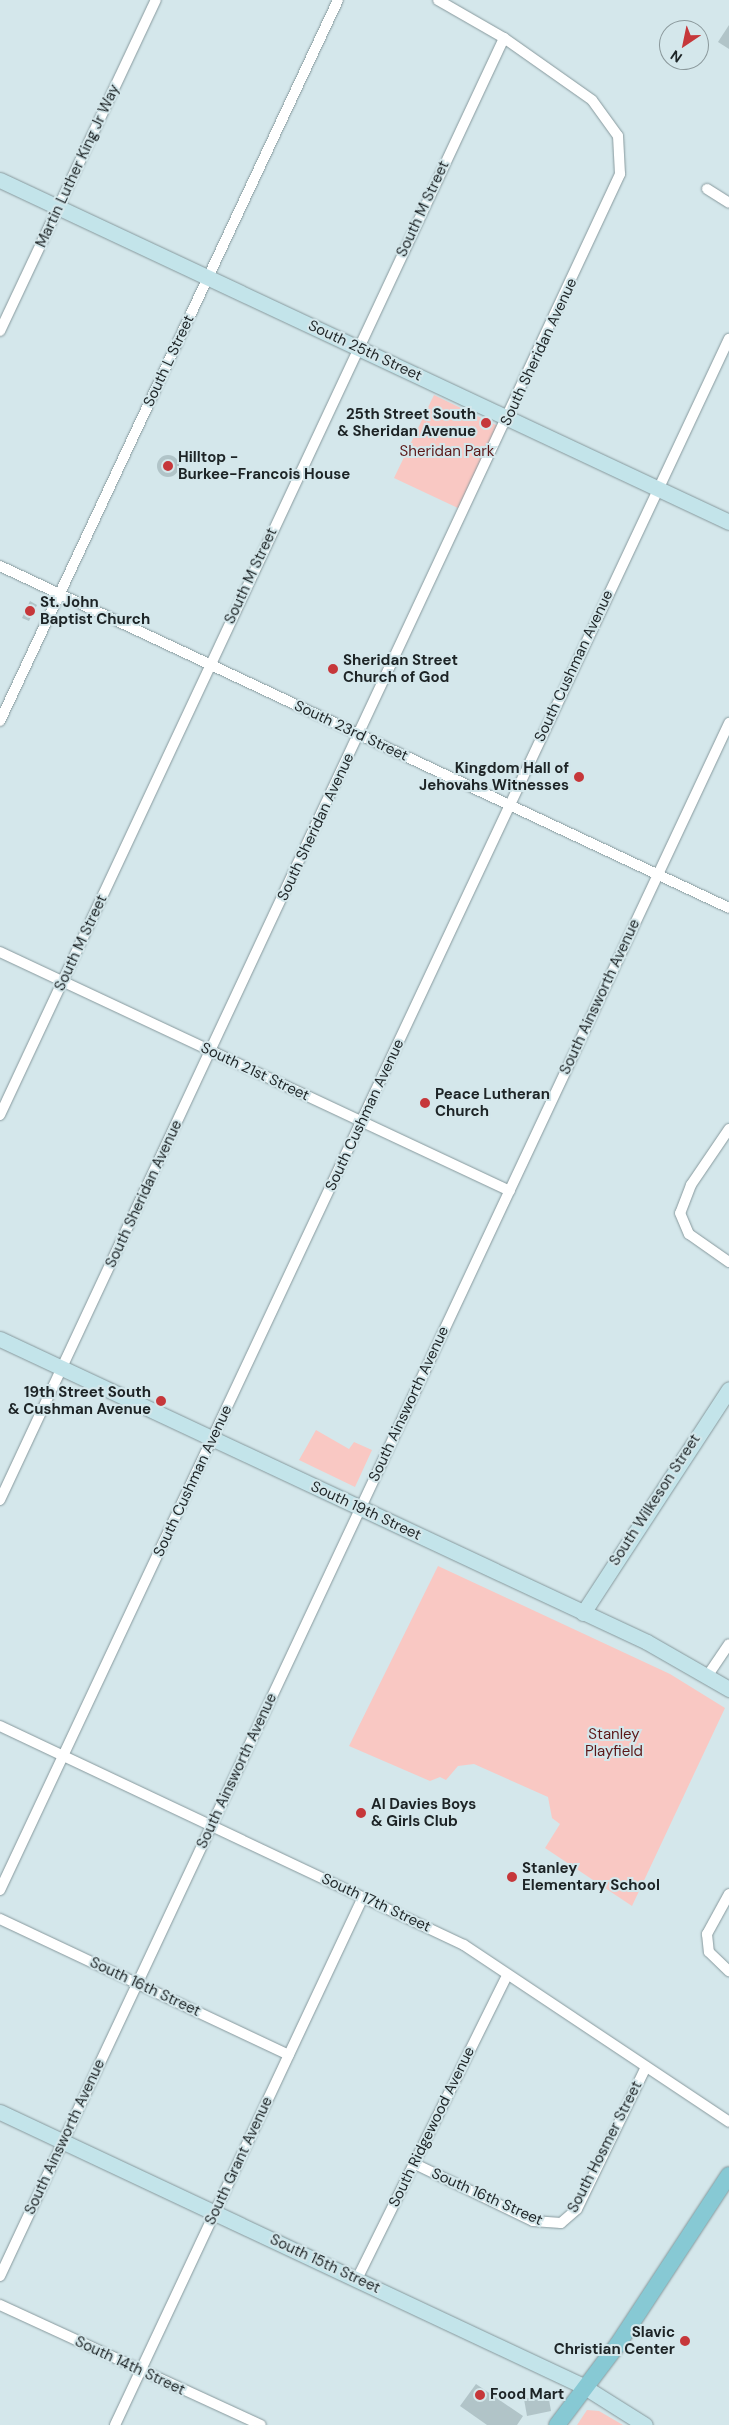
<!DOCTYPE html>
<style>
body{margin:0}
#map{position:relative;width:729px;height:2425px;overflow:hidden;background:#d4e7eb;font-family:"DM Sans",sans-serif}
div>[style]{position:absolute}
.green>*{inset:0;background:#f9c8c3}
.building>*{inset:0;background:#b1c4c8}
.round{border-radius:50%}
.roads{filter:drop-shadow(0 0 1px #87999d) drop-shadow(0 0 1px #87999d)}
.street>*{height:10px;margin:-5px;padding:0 5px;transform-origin:5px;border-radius:5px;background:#fff}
.secondary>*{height:15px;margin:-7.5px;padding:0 7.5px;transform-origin:7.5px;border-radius:7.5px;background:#c3e4ea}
.primary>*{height:16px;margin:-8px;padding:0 8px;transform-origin:8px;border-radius:8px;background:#87c9d4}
.dots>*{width:14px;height:14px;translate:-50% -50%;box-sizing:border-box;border:2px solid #d4e7eb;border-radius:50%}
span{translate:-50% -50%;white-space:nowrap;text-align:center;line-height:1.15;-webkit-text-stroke:4px #d4e7eb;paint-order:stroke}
.street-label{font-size:15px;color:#1d2426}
.poi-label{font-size:15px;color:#1d2426;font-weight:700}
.right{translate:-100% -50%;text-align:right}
.left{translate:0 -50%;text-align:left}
.park-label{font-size:15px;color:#5b1818}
.north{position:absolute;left:659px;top:20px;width:50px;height:50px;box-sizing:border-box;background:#d4e7eb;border:1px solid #8b999c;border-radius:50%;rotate:214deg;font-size:14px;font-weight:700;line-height:20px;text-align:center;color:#1d2426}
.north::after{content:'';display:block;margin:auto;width:18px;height:22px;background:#c6373a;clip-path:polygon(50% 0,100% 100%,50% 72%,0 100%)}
</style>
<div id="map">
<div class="green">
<div style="clip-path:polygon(434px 395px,500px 427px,460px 509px,394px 478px)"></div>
<div style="clip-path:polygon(316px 1430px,349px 1449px,354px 1442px,372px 1450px,355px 1487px,299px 1460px)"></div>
<div style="clip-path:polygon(438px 1566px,670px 1674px,725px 1708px,632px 1906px,545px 1848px,560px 1824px,552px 1818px,548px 1797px,474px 1764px,458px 1766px,446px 1780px,440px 1777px,430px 1781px,349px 1746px)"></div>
<div style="clip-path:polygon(587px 2410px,599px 2411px,623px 2425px,577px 2425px)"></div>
</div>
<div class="building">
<div style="clip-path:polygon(729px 25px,729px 49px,718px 42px)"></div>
<div class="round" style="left:157px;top:455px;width:22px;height:22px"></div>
<div style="clip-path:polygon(30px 601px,37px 605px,29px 621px,22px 618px)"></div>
<div style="clip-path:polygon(476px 2384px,523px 2416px,517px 2425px,487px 2425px,460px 2406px)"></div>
<div style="clip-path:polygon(548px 2394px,551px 2411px,527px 2416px,524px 2399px)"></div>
</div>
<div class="roads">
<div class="street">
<div style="left:707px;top:189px;width:26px;rotate:32deg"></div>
<div style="left:0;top:331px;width:366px;rotate:-64.8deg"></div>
<div style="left:0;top:566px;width:805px;rotate:25.13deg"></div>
<div style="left:0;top:721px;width:796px;rotate:-64.88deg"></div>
<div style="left:0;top:952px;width:563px;rotate:25.11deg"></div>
<div style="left:0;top:1115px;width:1189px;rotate:-64.92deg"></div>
<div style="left:729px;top:1129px;width:68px;rotate:124.2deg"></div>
<div style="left:691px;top:1185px;width:30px;rotate:111deg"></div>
<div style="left:680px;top:1213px;width:23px;rotate:67deg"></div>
<div style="left:689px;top:1234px;width:49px;rotate:35deg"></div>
<div style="left:0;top:1500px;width:1464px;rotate:-64.94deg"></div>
<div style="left:620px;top:174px;width:38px;rotate:-93deg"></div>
<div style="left:618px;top:136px;width:44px;rotate:-125.8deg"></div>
<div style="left:592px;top:100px;width:108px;rotate:-144.8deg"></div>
<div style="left:504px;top:38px;width:76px;rotate:-150.1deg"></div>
<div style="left:708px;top:1675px;width:37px;rotate:-56deg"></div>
<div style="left:0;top:1726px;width:513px;rotate:25.27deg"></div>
<div style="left:464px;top:1945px;width:319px;rotate:33.7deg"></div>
<div style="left:0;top:1890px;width:1714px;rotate:-64.83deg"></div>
<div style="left:729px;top:1894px;width:46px;rotate:118.8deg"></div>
<div style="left:707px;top:1934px;width:18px;rotate:84deg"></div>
<div style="left:709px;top:1952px;width:28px;rotate:44deg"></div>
<div style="left:0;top:1919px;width:319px;rotate:25.2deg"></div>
<div style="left:415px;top:2164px;width:131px;rotate:25.8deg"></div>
<div style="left:533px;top:2221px;width:28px;rotate:4deg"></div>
<div style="left:561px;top:2223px;width:21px;rotate:-41deg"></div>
<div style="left:577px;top:2209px;width:158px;rotate:-64.1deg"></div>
<div style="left:0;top:2276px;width:1716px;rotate:-64.85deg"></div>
<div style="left:357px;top:2279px;width:339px;rotate:-63.7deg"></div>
<div style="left:0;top:2305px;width:287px;rotate:24.7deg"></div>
<div style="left:115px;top:2425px;width:583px;rotate:-64.84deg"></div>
</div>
<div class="secondary">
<div style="left:0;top:180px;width:805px;rotate:25.13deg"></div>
<div style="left:0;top:1339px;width:714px;rotate:25.09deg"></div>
<div style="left:647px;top:1642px;width:95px;rotate:29.8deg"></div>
<div style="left:583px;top:1613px;width:267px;rotate:-56.9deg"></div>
<div style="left:0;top:2112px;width:644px;rotate:25.17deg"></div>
<div style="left:583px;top:2386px;width:73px;rotate:32.2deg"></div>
</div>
<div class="primary">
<div style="left:557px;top:2425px;width:101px;rotate:-53deg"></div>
<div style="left:618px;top:2344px;width:202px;rotate:-56.7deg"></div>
</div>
</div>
<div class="dots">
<div style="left:486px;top:423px;background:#c6373a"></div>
<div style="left:168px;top:466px;background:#c6373a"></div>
<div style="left:30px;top:611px;background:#c6373a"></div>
<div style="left:333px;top:669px;background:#c6373a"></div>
<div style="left:579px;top:777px;background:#c6373a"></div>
<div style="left:425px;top:1103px;background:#c6373a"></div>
<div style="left:161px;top:1401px;background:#c6373a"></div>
<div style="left:361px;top:1813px;background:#c6373a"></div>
<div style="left:512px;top:1877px;background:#c6373a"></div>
<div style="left:685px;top:2341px;background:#c6373a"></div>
<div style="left:480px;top:2395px;background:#c6373a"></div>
</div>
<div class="street-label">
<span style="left:78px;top:166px;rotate:-65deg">Martin Luther King Jr Way</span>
<span style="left:423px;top:209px;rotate:-65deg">South M Street</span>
<span style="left:365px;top:351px;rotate:25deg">South 25th Street</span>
<span style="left:539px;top:352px;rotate:-65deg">South Sheridan Avenue</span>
<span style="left:169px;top:361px;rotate:-65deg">South L Street</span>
<span style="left:251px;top:576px;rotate:-65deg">South M Street</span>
<span style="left:574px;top:666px;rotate:-65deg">South Cushman Avenue</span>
<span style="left:351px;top:731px;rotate:25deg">South 23rd Street</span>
<span style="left:316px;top:827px;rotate:-65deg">South Sheridan Avenue</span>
<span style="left:81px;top:943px;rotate:-65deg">South M Street</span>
<span style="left:600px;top:997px;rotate:-65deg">South Ainsworth Avenue</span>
<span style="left:255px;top:1072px;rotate:25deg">South 21st Street</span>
<span style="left:365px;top:1115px;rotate:-65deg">South Cushman Avenue</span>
<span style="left:144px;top:1194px;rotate:-65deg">South Sheridan Avenue</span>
<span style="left:409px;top:1404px;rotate:-65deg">South Ainsworth Avenue</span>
<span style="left:193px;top:1481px;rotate:-65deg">South Cushman Avenue</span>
<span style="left:655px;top:1500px;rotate:-57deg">South Wilkeson Street</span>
<span style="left:366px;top:1511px;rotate:25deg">South 19th Street</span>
<span style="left:237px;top:1771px;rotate:-65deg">South Ainsworth Avenue</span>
<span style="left:376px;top:1903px;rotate:25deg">South 17th Street</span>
<span style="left:145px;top:1987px;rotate:25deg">South 16th Street</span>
<span style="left:432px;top:2127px;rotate:-64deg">South Ridgewood Avenue</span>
<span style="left:65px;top:2137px;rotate:-65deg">South Ainsworth Avenue</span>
<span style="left:605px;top:2147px;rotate:-63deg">South Hosmer Street</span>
<span style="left:239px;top:2161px;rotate:-65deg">South Grant Avenue</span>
<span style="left:487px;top:2197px;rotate:24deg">South 16th Street</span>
<span style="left:325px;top:2264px;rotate:25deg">South 15th Street</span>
<span style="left:130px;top:2366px;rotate:25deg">South 14th Street</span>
</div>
<div class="poi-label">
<span class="right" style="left:476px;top:423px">25th Street South<br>&amp; Sheridan Avenue</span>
<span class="left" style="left:178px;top:466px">Hilltop -<br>Burkee-Francois House</span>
<span class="left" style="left:40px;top:611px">St. John<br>Baptist Church</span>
<span class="left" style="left:343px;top:669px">Sheridan Street<br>Church of God</span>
<span class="right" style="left:569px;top:777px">Kingdom Hall of<br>Jehovahs Witnesses</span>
<span class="left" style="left:435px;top:1103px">Peace Lutheran<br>Church</span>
<span class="right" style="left:151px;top:1401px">19th Street South<br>&amp; Cushman Avenue</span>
<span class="left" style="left:371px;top:1813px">Al Davies Boys<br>&amp; Girls Club</span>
<span class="left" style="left:522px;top:1877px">Stanley<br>Elementary School</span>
<span class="right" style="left:675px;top:2341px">Slavic<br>Christian Center</span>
<span class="left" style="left:490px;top:2395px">Food Mart</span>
</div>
<div class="park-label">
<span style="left:447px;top:452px">Sheridan Park</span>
<span style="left:614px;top:1743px">Stanley<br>Playfield</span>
</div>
<div class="north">N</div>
</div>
